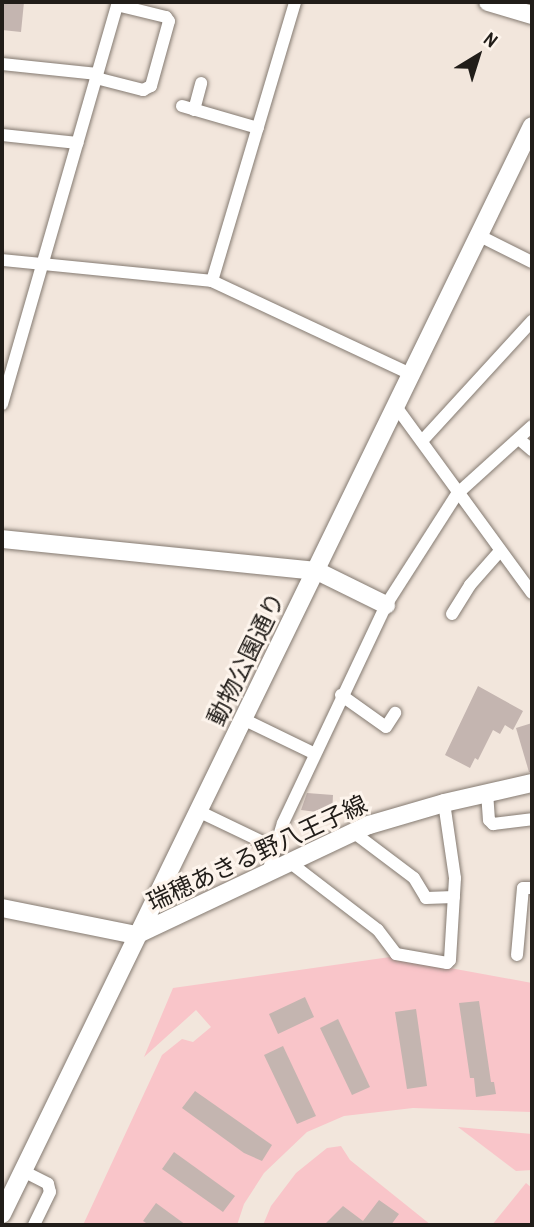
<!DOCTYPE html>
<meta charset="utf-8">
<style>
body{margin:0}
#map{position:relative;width:534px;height:1227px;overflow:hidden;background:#f2e6dc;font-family:"Archivo Narrow","Noto Sans JP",sans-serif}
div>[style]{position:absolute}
.green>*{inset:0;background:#f9c5c9}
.building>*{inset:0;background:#c4b5b0}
.roads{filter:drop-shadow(0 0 2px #847a71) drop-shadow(0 0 2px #847a71)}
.street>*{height:12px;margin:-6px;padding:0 6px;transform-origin:6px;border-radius:6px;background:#fff}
.secondary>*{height:18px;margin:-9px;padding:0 9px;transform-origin:9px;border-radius:9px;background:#fff}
span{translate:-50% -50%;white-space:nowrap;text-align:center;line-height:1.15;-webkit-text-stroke:6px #fdf4ec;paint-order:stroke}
.street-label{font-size:24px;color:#211d19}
.frame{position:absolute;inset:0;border:4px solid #211d19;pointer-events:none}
.north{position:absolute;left:443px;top:21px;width:70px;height:70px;-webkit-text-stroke:5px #fdf4ec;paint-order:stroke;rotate:38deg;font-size:19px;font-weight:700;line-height:28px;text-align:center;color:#211d19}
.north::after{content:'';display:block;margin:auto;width:24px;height:32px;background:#211d19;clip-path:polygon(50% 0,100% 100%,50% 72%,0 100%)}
</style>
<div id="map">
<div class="green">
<div style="clip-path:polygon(390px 957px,532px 983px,532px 1112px,413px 1108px,344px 1116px,307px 1132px,264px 1173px,244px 1204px,237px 1225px,83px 1225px,162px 1055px,182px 1039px,193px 1042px,211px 1027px,196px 1010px,144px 1057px,173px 988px)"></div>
<div style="clip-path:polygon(458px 1127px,532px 1134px,532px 1170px,516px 1171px)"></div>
<div style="clip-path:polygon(341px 1146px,350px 1160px,431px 1225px,263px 1225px,271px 1206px,296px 1173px,327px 1148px)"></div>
<div style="clip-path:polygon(526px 1183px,532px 1188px,532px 1225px,492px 1225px)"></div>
</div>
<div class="building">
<div style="clip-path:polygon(4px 2px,24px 2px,21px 32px,2px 30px)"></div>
<div style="clip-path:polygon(478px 686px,523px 711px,513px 730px,505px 725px,500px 734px,493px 730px,478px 760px,475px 758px,470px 768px,445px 755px)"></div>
<div style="clip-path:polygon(532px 723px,532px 772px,529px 772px,516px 728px)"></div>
<div style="clip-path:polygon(307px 793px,333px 795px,332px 814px,301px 810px)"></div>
<div style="clip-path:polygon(305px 997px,314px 1017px,278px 1034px,269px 1014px)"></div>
<div style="clip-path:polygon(479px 1001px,491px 1082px,494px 1082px,496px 1094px,476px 1097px,474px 1078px,470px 1078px,459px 1003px)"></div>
<div style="clip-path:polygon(416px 1009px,427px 1086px,407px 1089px,395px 1012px)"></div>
<div style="clip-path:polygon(338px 1019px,370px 1087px,352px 1095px,320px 1028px)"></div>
<div style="clip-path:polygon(283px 1046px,316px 1116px,297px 1124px,264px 1055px)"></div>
<div style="clip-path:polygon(195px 1091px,272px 1145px,262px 1161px,244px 1153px,182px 1108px)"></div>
<div style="clip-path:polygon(174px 1152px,235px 1196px,223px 1212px,162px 1169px)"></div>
<div style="clip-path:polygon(379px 1200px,399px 1214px,391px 1225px,324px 1225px,343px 1206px,363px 1221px)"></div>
<div style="clip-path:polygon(156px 1203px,186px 1225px,149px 1225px,143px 1221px)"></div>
</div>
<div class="roads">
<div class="street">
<div style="left:2px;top:64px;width:96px;rotate:6deg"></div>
<div style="left:96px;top:78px;width:49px;rotate:14.3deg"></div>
<div style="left:143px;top:90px;width:9px;rotate:-27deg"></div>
<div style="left:151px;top:86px;width:67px;rotate:-74.5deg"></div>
<div style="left:169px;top:21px;width:5px;rotate:-127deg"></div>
<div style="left:166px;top:17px;width:50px;rotate:-166.2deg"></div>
<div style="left:182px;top:106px;width:79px;rotate:16.1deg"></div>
<div style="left:194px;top:110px;width:28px;rotate:-75deg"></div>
<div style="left:2px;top:135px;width:76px;rotate:6deg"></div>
<div style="left:478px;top:235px;width:60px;rotate:26.6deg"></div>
<div style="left:2px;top:260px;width:211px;rotate:5.7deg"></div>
<div style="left:212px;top:281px;width:222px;rotate:25.1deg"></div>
<div style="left:212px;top:281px;width:291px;rotate:-73.4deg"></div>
<div style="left:2px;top:404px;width:418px;rotate:-73.9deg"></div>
<div style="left:397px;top:408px;width:229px;rotate:53.9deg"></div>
<div style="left:520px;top:440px;width:16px;rotate:40deg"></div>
<div style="left:422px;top:441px;width:163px;rotate:-47.5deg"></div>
<div style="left:452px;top:614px;width:34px;rotate:-58deg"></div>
<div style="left:470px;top:585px;width:45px;rotate:-48.6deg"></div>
<div style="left:341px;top:695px;width:55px;rotate:35.4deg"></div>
<div style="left:386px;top:727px;width:17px;rotate:-57deg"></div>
<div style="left:243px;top:719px;width:80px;rotate:25.9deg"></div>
<div style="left:487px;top:792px;width:28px;rotate:86deg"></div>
<div style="left:489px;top:820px;width:6px;rotate:45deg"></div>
<div style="left:493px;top:824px;width:39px;rotate:-7deg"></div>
<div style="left:198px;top:811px;width:83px;rotate:25.6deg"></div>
<div style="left:353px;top:832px;width:76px;rotate:37deg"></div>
<div style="left:414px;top:878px;width:23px;rotate:59deg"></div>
<div style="left:426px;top:898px;width:28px;rotate:-2deg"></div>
<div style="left:288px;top:861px;width:113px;rotate:37.5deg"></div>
<div style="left:378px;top:930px;width:30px;rotate:53deg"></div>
<div style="left:396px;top:954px;width:52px;rotate:10deg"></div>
<div style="left:447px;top:963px;width:4px;rotate:-45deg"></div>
<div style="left:450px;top:960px;width:82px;rotate:-86.5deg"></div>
<div style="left:455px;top:878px;width:76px;rotate:-98.3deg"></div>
<div style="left:268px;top:872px;width:51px;rotate:-73deg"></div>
<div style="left:283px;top:823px;width:241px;rotate:-64.7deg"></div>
<div style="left:386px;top:605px;width:132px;rotate:-57.4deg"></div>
<div style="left:457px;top:494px;width:101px;rotate:-42.2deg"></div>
<div style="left:517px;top:955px;width:67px;rotate:-84.9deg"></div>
<div style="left:523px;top:888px;width:9px"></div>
<div style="left:23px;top:1171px;width:28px;rotate:27deg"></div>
<div style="left:48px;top:1184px;width:8px;rotate:76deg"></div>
<div style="left:50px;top:1192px;width:37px;rotate:116deg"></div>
</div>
<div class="secondary">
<div style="left:488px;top:2px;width:46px;rotate:16.5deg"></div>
<div style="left:2px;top:539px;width:317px;rotate:5.8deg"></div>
<div style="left:317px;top:571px;width:77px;rotate:26.2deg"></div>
<div style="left:2px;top:908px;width:137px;rotate:11.4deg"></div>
<div style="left:136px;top:935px;width:258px;rotate:-25.3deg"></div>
<div style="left:369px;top:825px;width:78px;rotate:-16.3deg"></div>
<div style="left:444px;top:803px;width:90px;rotate:-12.8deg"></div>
<div style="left:2px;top:1214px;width:1210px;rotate:-64.03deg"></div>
</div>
</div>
<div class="street-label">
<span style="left:246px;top:659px;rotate:-64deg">動物公園通り</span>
<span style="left:257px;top:853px;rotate:-25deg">瑞穂あきる野八王子線</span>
</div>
<div class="frame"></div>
<div class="north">N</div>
</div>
